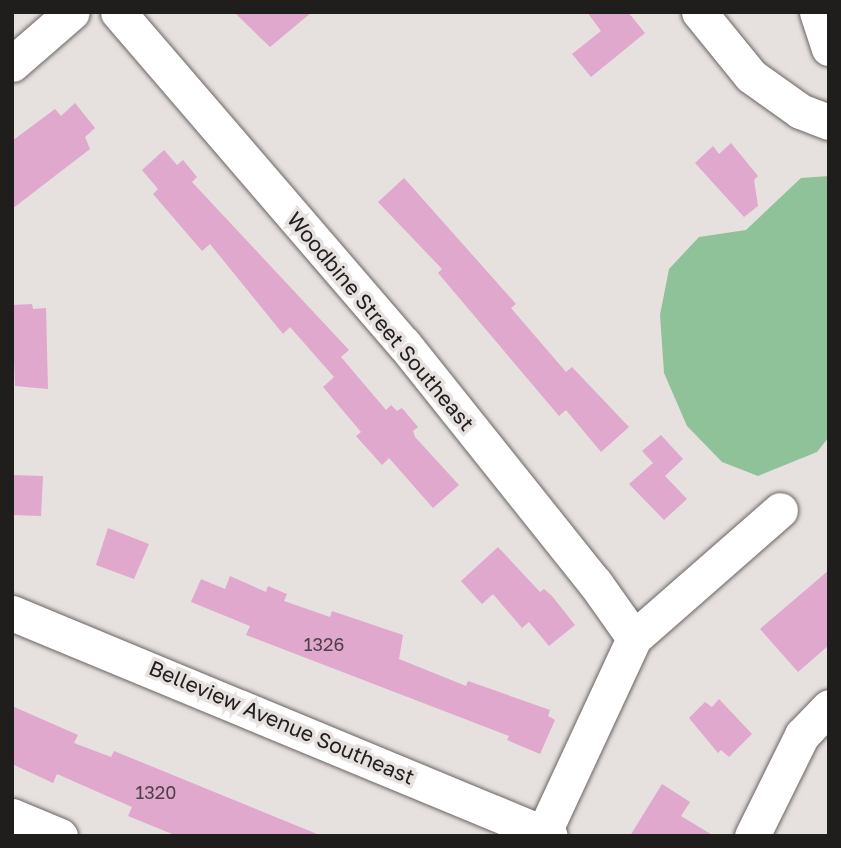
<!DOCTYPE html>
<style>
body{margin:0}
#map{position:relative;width:841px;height:848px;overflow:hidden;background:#e6e0de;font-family:"Golos Text",sans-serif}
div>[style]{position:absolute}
.forest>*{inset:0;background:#8fc298}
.building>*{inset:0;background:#e0a8cc}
.roads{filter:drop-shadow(0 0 2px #6a6462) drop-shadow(0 0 2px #6a6462)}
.minor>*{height:35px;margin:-17.5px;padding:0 17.5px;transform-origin:17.5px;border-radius:17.5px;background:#fff}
span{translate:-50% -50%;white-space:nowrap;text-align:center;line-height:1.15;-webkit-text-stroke:7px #e6e0de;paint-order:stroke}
.number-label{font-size:18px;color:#504049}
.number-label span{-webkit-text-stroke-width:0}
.street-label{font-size:21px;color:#201d1d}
.frame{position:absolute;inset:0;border:14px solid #201d1d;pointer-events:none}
</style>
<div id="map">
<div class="forest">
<div style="clip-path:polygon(829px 176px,829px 437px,817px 452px,758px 476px,722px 462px,687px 426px,664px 373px,660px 315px,669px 269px,699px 237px,746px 230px,801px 178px)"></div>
</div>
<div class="building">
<div style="clip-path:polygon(234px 12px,312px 12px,270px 47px)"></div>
<div style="clip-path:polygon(587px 12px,628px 12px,645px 33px,591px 77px,572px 54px,601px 31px)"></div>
<div style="clip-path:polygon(75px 103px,95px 128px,85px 137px,90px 149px,12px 209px,12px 141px,55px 109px,61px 116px)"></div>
<div style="clip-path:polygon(731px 143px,758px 176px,754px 180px,758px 206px,744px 217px,695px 163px,713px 146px,719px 154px)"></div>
<div style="clip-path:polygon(164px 150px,177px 165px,183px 160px,197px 177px,192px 182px,349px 350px,341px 357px,386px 410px,391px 405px,397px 411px,402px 408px,418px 427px,413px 431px,415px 437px,459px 485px,433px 508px,389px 458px,382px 465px,356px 436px,361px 432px,323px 387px,334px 377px,290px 327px,283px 334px,210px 244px,202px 251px,153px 194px,158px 189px,142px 170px)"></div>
<div style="clip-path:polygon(404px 178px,516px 304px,511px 308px,566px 372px,572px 367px,629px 427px,601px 452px,566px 410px,559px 416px,438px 273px,442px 269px,378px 202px)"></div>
<div style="clip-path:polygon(32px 304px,33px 309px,46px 308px,48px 389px,15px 386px,12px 305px)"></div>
<div style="clip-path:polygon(661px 435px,683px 459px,665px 476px,687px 499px,664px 520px,629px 484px,653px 463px,642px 451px)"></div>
<div style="clip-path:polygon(12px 475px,43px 476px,41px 516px,12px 515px)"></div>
<div style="clip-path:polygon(108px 528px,149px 544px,134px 579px,96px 565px)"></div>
<div style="clip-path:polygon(498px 547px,540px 592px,544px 589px,552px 596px,575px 625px,549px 646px,529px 622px,522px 628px,493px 594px,482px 604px,461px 581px)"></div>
<div style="clip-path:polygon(829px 570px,829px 645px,798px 672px,760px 629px)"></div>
<div style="clip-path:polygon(230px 576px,266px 592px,268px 586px,287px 594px,284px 601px,330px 617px,332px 611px,403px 635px,399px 659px,466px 686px,468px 681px,550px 710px,548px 716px,555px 720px,540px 754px,507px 740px,509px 736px,246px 635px,250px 626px,191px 602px,201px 579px,225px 589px)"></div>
<div style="clip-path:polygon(719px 699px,752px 734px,729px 757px,721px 750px,718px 753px,689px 718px,705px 702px,712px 707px)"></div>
<div style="clip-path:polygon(12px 706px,78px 735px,74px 743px,111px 757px,114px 751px,322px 836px,177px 836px,128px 816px,132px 807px,57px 774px,53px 783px,12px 764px)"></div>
<div style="clip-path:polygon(662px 784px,690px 802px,681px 816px,714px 836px,630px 836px)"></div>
</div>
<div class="roads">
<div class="minor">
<div style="left:118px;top:12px;width:438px;rotate:49.3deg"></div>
<div style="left:404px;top:344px;width:306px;rotate:51.4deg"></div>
<div style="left:595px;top:583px;width:67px;rotate:54.7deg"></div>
<div style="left:699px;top:12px;width:82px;rotate:50.9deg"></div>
<div style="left:751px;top:76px;width:60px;rotate:35.5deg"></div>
<div style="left:800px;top:111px;width:31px;rotate:21deg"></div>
<div style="left:817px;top:12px;width:38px;rotate:72deg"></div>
<div style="left:12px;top:64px;width:79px;rotate:-40.9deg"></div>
<div style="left:12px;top:613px;width:582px;rotate:22.51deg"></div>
<div style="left:12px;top:816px;width:52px;rotate:22.6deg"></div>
<div style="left:544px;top:832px;width:214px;rotate:-65.1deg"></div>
<div style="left:634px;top:638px;width:194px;rotate:-41.2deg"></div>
<div style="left:752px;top:836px;width:113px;rotate:-63.7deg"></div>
<div style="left:802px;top:735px;width:39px;rotate:-46deg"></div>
</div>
</div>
<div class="number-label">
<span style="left:324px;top:644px">1326</span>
<span style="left:156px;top:792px">1320</span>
</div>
<div class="street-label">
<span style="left:381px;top:321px;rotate:50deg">Woodbine Street Southeast</span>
<span style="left:282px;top:722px;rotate:23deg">Belleview Avenue Southeast</span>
</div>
<div class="frame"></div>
</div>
